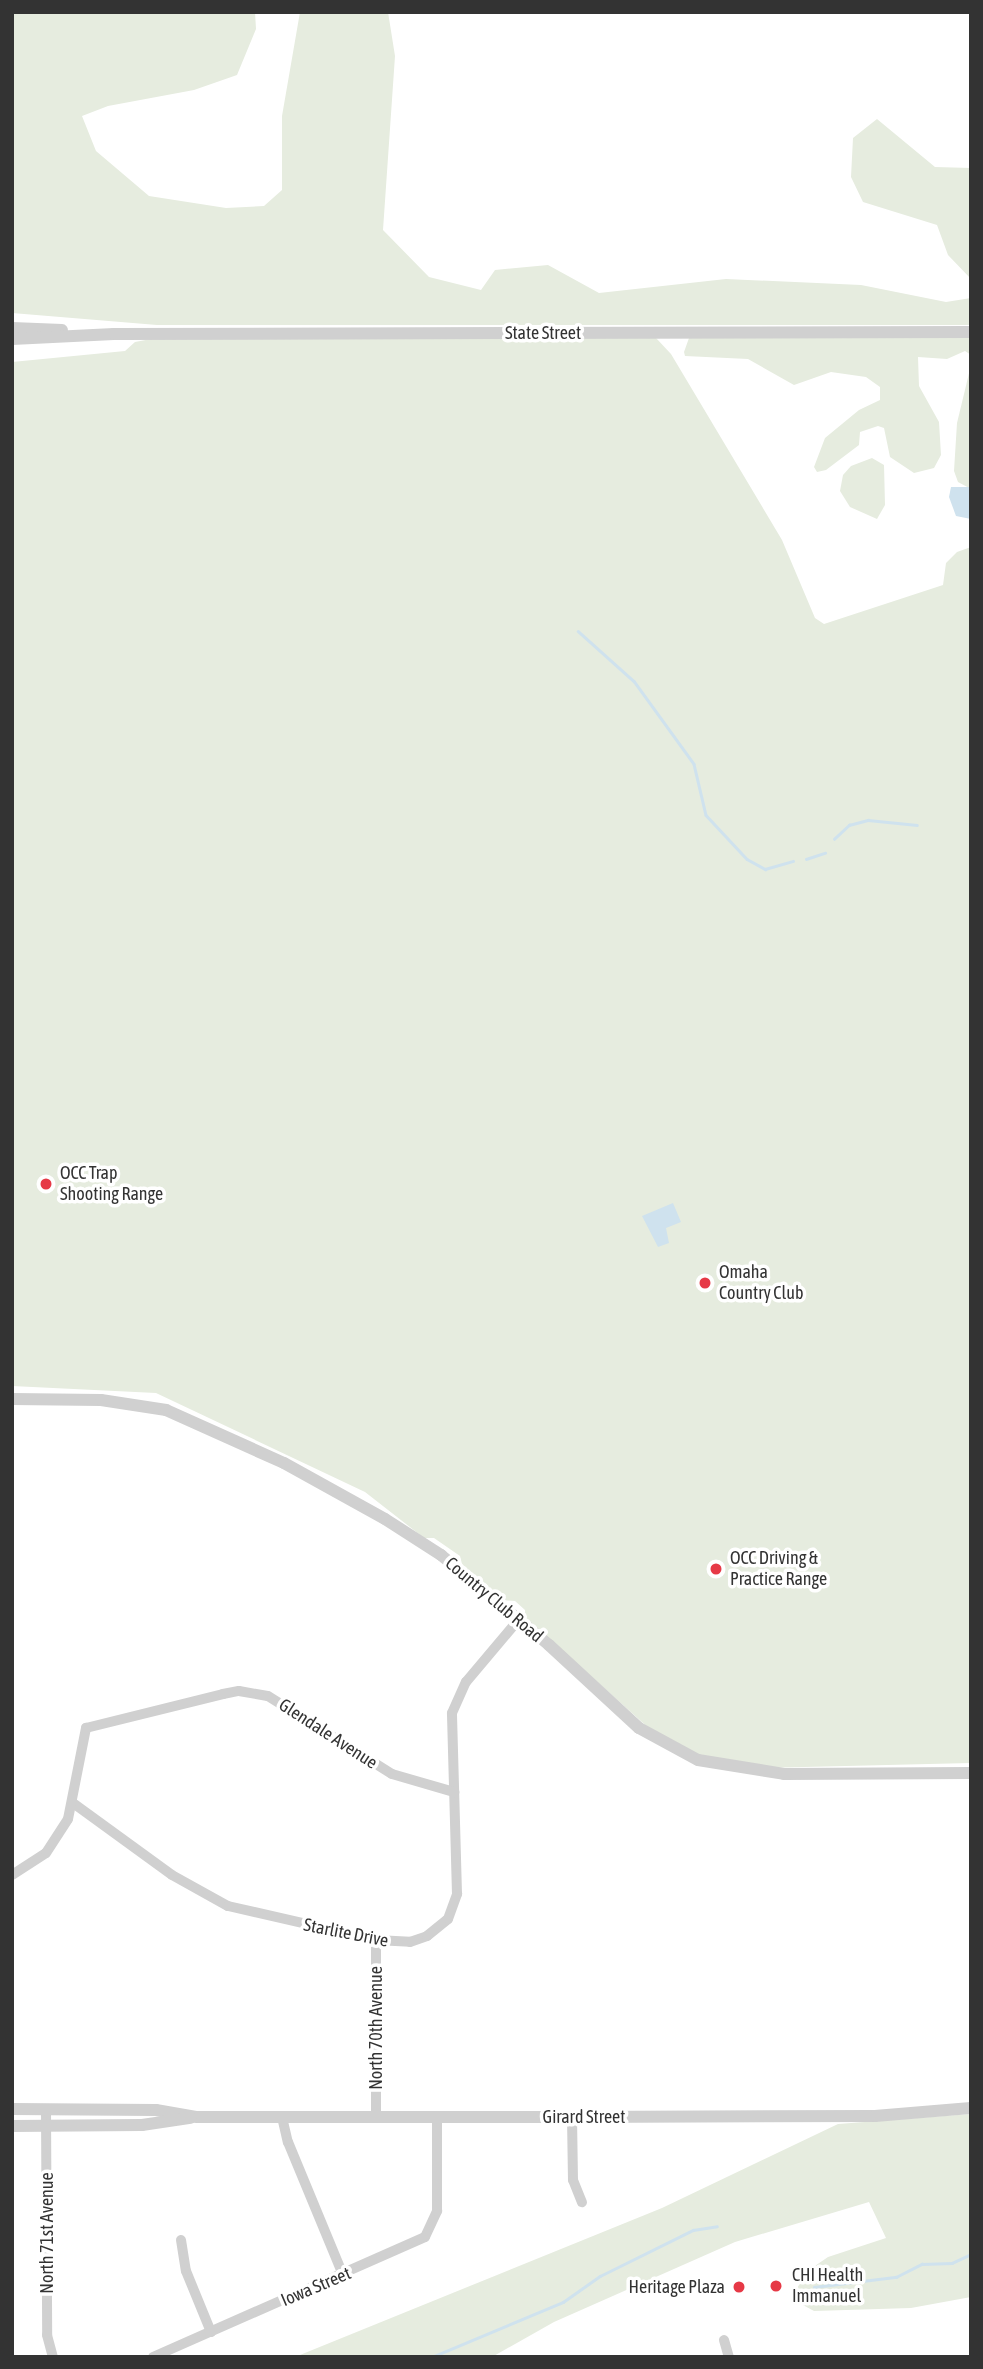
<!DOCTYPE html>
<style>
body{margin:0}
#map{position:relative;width:983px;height:2369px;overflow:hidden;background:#fff;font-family:"Asap Condensed",sans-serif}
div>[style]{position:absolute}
.green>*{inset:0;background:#e6ecdf}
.water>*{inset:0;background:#cfe2ee}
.stream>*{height:2.5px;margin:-1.25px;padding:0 1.25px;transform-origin:1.25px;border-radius:1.25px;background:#cfe2ee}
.minor>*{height:10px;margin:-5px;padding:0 5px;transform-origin:5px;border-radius:5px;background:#d0d0d0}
.tertiary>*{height:12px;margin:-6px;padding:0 6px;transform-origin:6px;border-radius:6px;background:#d0d0d0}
.dots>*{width:19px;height:19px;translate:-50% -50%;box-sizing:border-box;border:4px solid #fff;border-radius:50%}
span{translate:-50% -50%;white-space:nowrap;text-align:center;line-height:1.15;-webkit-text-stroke:7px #fff;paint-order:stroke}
.street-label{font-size:18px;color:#333}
.poi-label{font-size:18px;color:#333}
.left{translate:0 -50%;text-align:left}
.right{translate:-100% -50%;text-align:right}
.frame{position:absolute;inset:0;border:14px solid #333;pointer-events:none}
</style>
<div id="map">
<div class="green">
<div style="clip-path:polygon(12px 12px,255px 12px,256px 29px,237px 75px,194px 90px,108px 106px,82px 116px,96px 151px,149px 196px,226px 208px,264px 206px,282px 190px,282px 116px,300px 12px,388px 12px,395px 56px,383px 230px,429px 277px,481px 290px,495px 270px,548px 265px,599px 293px,726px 279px,861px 285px,946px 302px,971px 298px,971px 325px,157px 325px,12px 313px)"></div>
<div style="clip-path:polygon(877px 119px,935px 167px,971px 168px,971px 279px,948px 255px,937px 225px,863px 202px,851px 177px,853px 138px)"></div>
<div style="clip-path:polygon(971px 336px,971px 355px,965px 351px,947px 359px,918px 357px,919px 386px,939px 422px,941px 455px,934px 468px,914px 473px,890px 457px,884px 428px,878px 426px,860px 432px,859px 445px,826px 470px,817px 472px,814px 467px,825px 438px,859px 410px,880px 400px,880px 387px,866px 377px,831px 372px,794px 385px,748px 359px,685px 356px,684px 352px,689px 338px)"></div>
<div style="clip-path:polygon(203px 338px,656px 338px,671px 354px,782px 540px,815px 618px,824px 624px,943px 585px,946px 563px,957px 552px,971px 547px,971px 1763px,759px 1768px,718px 1763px,662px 1740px,525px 1617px,525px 1610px,515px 1601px,501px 1600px,462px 1564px,460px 1556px,434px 1538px,424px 1538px,365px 1492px,156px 1393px,12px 1386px,12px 362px,125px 351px,135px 342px,151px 339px)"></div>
<div style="clip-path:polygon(971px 365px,971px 489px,958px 482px,954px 471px,957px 423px)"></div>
<div style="clip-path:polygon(872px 458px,884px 465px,885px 505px,877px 519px,850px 507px,840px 491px,843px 475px,851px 466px)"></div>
<div style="clip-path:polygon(971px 2114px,971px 2297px,911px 2308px,814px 2311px,801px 2304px,795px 2291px,809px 2270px,828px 2257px,886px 2238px,869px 2202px,735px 2242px,554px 2322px,492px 2357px,295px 2357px,662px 2208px,838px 2124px)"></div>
</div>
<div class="water">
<div style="clip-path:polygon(951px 487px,971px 487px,971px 519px,956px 516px,949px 497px)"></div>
<div style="clip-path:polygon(673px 1203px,681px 1222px,666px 1228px,669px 1243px,658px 1247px,642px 1216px)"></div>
</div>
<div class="stream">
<div style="left:578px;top:631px;width:75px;rotate:41.8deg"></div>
<div style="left:634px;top:681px;width:102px;rotate:54.1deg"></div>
<div style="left:694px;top:764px;width:52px;rotate:76.8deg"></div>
<div style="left:706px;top:815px;width:60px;rotate:47deg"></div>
<div style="left:747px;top:859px;width:21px;rotate:29deg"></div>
<div style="left:765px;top:869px;width:29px;rotate:-16deg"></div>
<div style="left:834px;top:839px;width:21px;rotate:-43deg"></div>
<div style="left:849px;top:825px;width:20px;rotate:-15deg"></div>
<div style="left:868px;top:820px;width:49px;rotate:5.8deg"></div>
<div style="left:806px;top:859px;width:20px;rotate:-18deg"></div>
<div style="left:814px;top:2287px;width:83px;rotate:-7deg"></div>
<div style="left:896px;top:2277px;width:29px;rotate:-27deg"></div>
<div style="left:922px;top:2264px;width:30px;rotate:-2deg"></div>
<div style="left:952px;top:2263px;width:21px;rotate:-25deg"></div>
<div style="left:432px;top:2357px;width:142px;rotate:-22.8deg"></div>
<div style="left:563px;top:2302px;width:45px;rotate:-35.1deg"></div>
<div style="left:600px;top:2276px;width:104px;rotate:-26.3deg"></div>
<div style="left:693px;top:2230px;width:24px;rotate:-9deg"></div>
</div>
<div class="minor">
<div style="left:73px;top:1803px;width:122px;rotate:36deg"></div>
<div style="left:172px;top:1875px;width:64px;rotate:29deg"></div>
<div style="left:228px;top:1906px;width:152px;rotate:12.9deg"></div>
<div style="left:376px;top:1940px;width:34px;rotate:3deg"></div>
<div style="left:410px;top:1942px;width:18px;rotate:-19deg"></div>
<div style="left:427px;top:1936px;width:27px;rotate:-39deg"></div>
<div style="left:448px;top:1919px;width:27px;rotate:-70deg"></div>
<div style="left:457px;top:1894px;width:181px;rotate:-91.6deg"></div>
<div style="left:452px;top:1713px;width:34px;rotate:-66deg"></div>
<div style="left:466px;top:1682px;width:82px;rotate:-49.9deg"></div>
<div style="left:12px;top:1875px;width:40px;rotate:-32.9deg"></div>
<div style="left:46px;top:1853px;width:40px;rotate:-57.1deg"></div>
<div style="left:68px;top:1819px;width:93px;rotate:-78.8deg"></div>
<div style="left:86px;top:1728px;width:141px;rotate:-13.9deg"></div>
<div style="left:223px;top:1694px;width:16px;rotate:-11deg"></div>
<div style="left:239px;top:1691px;width:29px;rotate:10deg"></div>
<div style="left:268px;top:1696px;width:146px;rotate:32.2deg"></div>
<div style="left:392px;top:1774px;width:65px;rotate:16.2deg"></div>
<div style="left:376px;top:1940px;width:177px;rotate:90deg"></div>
<div style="left:46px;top:2109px;width:226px;rotate:89.7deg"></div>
<div style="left:47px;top:2335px;width:23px;rotate:75deg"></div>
<div style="left:282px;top:2117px;width:26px;rotate:77deg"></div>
<div style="left:288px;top:2142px;width:144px;rotate:67.5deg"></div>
<div style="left:572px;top:2117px;width:63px;rotate:89.1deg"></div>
<div style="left:573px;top:2180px;width:24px;rotate:68deg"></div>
<div style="left:181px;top:2240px;width:31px;rotate:81deg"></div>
<div style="left:186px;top:2271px;width:66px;rotate:67.7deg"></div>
<div style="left:724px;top:2340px;width:18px;rotate:74deg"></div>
<div style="left:153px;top:2357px;width:297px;rotate:-23.8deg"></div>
<div style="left:425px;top:2237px;width:29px;rotate:-65deg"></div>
<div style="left:437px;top:2211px;width:94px;rotate:-90deg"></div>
</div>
<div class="tertiary">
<div style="left:12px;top:328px;width:50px;rotate:2.3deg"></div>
<div style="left:12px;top:339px;width:102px;rotate:-2.8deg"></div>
<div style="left:114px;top:334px;width:857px;rotate:-0.13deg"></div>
<div style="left:12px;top:1399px;width:89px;rotate:0.6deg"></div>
<div style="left:101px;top:1400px;width:66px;rotate:8.7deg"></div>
<div style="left:166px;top:1410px;width:129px;rotate:24.2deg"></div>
<div style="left:284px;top:1463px;width:115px;rotate:29deg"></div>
<div style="left:385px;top:1519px;width:67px;rotate:32.7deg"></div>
<div style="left:441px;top:1555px;width:141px;rotate:39.8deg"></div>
<div style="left:549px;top:1645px;width:122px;rotate:42.7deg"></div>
<div style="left:639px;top:1728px;width:67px;rotate:28.5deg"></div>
<div style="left:698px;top:1760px;width:87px;rotate:9.2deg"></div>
<div style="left:784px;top:1774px;width:187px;rotate:-0.3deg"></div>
<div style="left:12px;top:2109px;width:144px;rotate:0.4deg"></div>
<div style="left:156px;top:2110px;width:42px;rotate:9.7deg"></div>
<div style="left:197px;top:2117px;width:375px"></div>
<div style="left:572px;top:2117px;width:303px;rotate:-0.2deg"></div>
<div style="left:875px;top:2116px;width:96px;rotate:-4.8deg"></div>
<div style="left:12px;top:2126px;width:130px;rotate:-0.4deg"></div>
<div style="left:142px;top:2125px;width:49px;rotate:-8.3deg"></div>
</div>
<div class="dots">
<div style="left:46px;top:1184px;background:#e63946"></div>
<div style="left:705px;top:1283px;background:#e63946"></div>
<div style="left:716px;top:1569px;background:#e63946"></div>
<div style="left:776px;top:2286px;background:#e63946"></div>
<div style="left:739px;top:2287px;background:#e63946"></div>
</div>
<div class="street-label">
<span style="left:543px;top:333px">State Street</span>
<span style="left:494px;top:1600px;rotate:40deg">Country Club Road</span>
<span style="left:328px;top:1734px;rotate:33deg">Glendale Avenue</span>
<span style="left:346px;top:1933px;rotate:11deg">Starlite Drive</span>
<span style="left:376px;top:2028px;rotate:-90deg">North 70th Avenue</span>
<span style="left:584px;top:2117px">Girard Street</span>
<span style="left:47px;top:2233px;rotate:-90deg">North 71st Avenue</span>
<span style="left:316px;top:2287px;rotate:-23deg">Iowa Street</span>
</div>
<div class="poi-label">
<span class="left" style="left:60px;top:1184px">OCC Trap<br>Shooting Range</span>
<span class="left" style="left:719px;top:1283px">Omaha<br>Country Club</span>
<span class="left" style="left:730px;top:1569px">OCC Driving &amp;<br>Practice Range</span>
<span class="left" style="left:792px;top:2286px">CHI Health<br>Immanuel</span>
<span class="right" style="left:725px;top:2287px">Heritage Plaza</span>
</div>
<div class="frame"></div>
</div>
